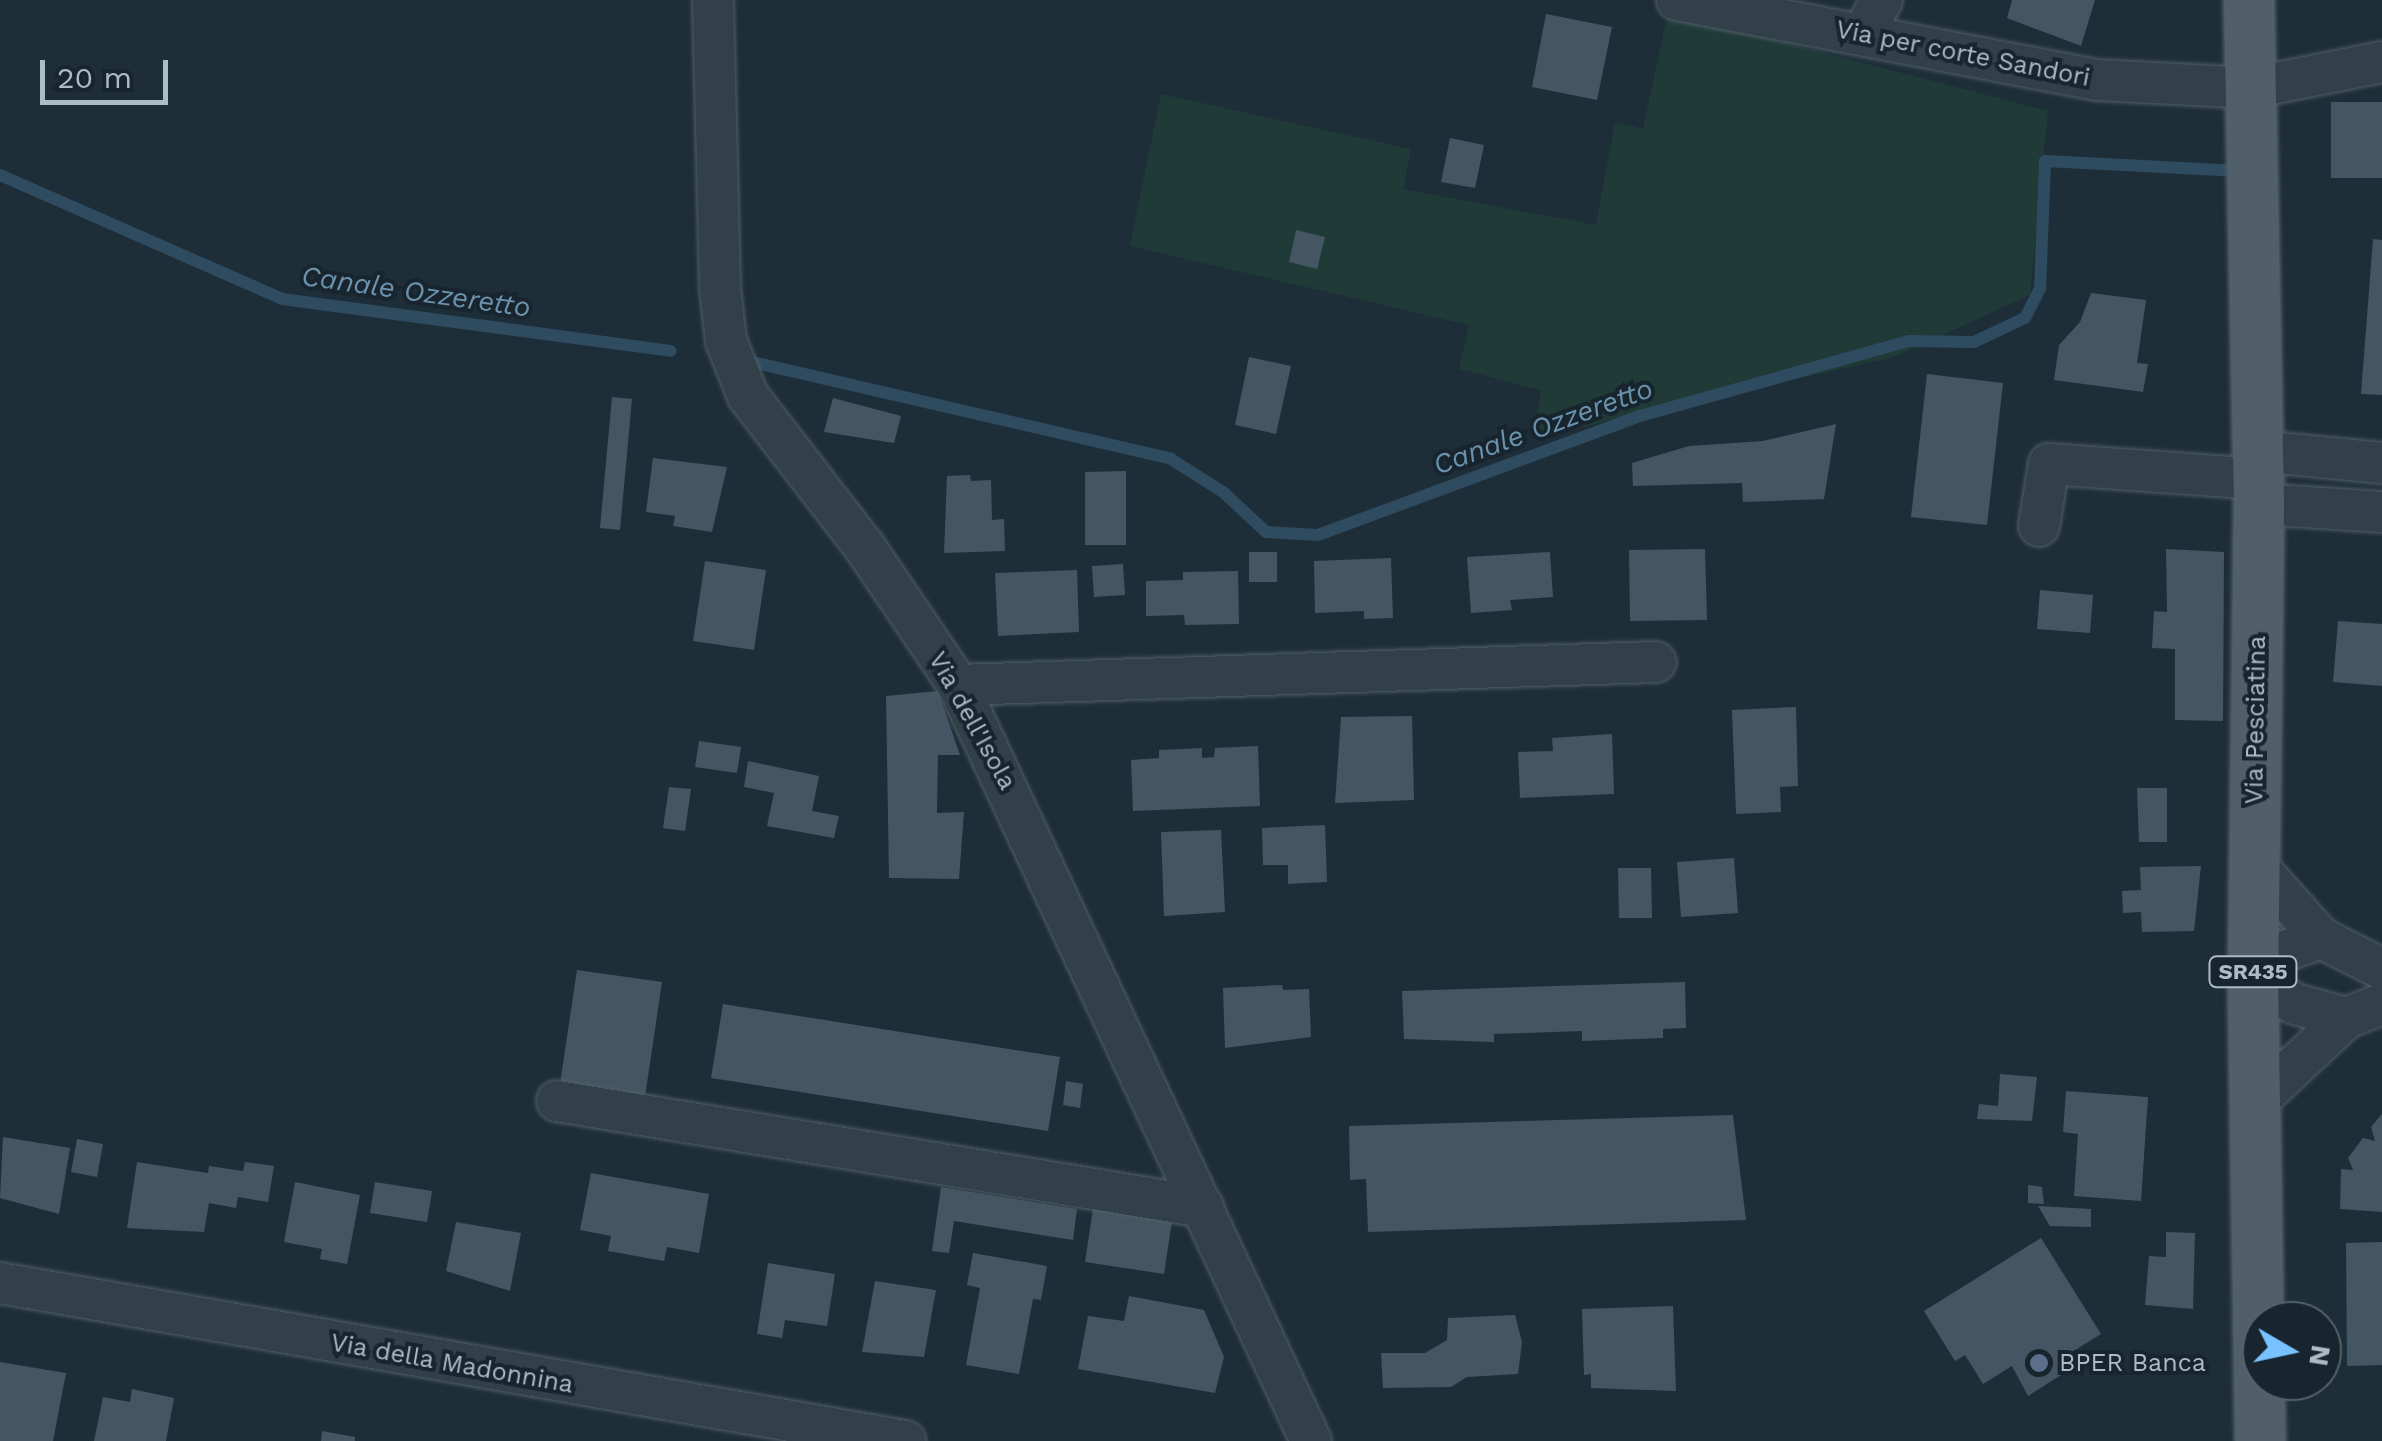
<!DOCTYPE html>
<style>
body{margin:0}
#map{position:relative;width:2382px;height:1441px;overflow:hidden;background:#1e2e39;font-family:"Work Sans",sans-serif}
div>[style]{position:absolute}
.green>*{inset:0;background:#203a38}
.stream>*{height:12px;margin:-6px;padding:0 6px;transform-origin:6px;border-radius:6px;background:#2f4b60}
.building>*{inset:0;background:#445663}
.roads{filter:drop-shadow(0 0 2px #505e67) drop-shadow(0 0 2px #505e67)}
.minor>*{height:40px;margin:-20px;padding:0 20px;transform-origin:20px;border-radius:20px;background:#324049}
.major>*{height:50px;margin:-25px;padding:0 25px;transform-origin:25px;border-radius:25px;background:#505f6a}
.dots>*{width:28px;height:28px;translate:-50% -50%;box-sizing:border-box;border:5px solid #18252e;border-radius:50%}
span{translate:-50% -50%;white-space:nowrap;text-align:center;line-height:1.15;-webkit-text-stroke:8px #18252e;paint-order:stroke}
.shield-label span{padding:2px 8px;background:#18252e;border:2px solid;border-radius:8px;-webkit-text-stroke-width:0}
.shield-label{font-size:22px;color:#acbbc6;font-weight:700}
.street-label{font-size:25px;color:#acbbc6}
.poi-label{font-size:25px;color:#acbbc6}
.left{translate:0 -50%;text-align:left}
.water-label{font-size:28px;color:#6a92ac;font-style:italic}
.north{position:absolute;left:2242px;top:1301px;width:100px;height:100px;box-sizing:border-box;background:#18252e;border:2px solid #53616b;border-radius:50%;rotate:99deg;font-size:28px;font-weight:700;line-height:40px;text-align:center;color:#acbbc6}
.north::after{content:'';display:block;margin:auto;width:35px;height:45px;background:#78c3ff;clip-path:polygon(50% 0,100% 100%,50% 72%,0 100%)}
.scale{position:absolute;left:40px;top:60px;width:128px;height:45px;box-sizing:border-box;border:5px solid #acbbc6;border-top:0;padding-left:12px;font-size:30px;line-height:35px;white-space:nowrap;color:#acbbc6;-webkit-text-stroke:8px #18252e;paint-order:stroke}
</style>
<div id="map">
<div class="green">
<div style="clip-path:polygon(1668px 12px,2048px 111px,2030px 295px,1894px 357px,1534px 438px,1541px 390px,1459px 369px,1469px 325px,1130px 246px,1161px 94px,1411px 149px,1403px 189px,1596px 225px,1615px 122px,1643px 129px)"></div>
</div>
<div class="stream">
<div style="left:0;top:175px;width:308px;rotate:23.7deg"></div>
<div style="left:282px;top:299px;width:392px;rotate:7.6deg"></div>
<div style="left:748px;top:361px;width:434px;rotate:13deg"></div>
<div style="left:1171px;top:459px;width:62px;rotate:32.4deg"></div>
<div style="left:1223px;top:492px;width:59px;rotate:42.9deg"></div>
<div style="left:1266px;top:532px;width:52px;rotate:3.3deg"></div>
<div style="left:1318px;top:535px;width:343px;rotate:-20.3deg"></div>
<div style="left:1640px;top:416px;width:278px;rotate:-15.6deg"></div>
<div style="left:1908px;top:341px;width:66px;rotate:0.9deg"></div>
<div style="left:1974px;top:342px;width:56px;rotate:-25.2deg"></div>
<div style="left:2025px;top:318px;width:34px;rotate:-63deg"></div>
<div style="left:2040px;top:288px;width:127px;rotate:-87.7deg"></div>
<div style="left:2045px;top:161px;width:196px;rotate:2.9deg"></div>
</div>
<div class="building">
<div style="clip-path:polygon(2012px 0,2095px 0,2081px 46px,2007px 18px)"></div>
<div style="clip-path:polygon(1546px 14px,1612px 27px,1597px 100px,1532px 87px)"></div>
<div style="clip-path:polygon(2331px 102px,2382px 102px,2382px 178px,2331px 178px)"></div>
<div style="clip-path:polygon(1450px 138px,1484px 145px,1475px 188px,1441px 182px)"></div>
<div style="clip-path:polygon(1296px 230px,1325px 237px,1317px 269px,1289px 262px)"></div>
<div style="clip-path:polygon(2373px 239px,2382px 240px,2382px 395px,2361px 394px)"></div>
<div style="clip-path:polygon(2091px 293px,2146px 300px,2137px 363px,2148px 364px,2143px 392px,2054px 380px,2059px 345px,2080px 322px)"></div>
<div style="clip-path:polygon(1249px 357px,1291px 366px,1276px 434px,1235px 425px)"></div>
<div style="clip-path:polygon(1927px 374px,2003px 383px,1987px 525px,1911px 517px)"></div>
<div style="clip-path:polygon(612px 397px,632px 399px,620px 530px,600px 528px)"></div>
<div style="clip-path:polygon(833px 398px,901px 416px,894px 443px,824px 432px)"></div>
<div style="clip-path:polygon(1836px 424px,1824px 499px,1743px 502px,1742px 483px,1633px 486px,1632px 463px,1689px 446px,1763px 441px)"></div>
<div style="clip-path:polygon(653px 458px,727px 467px,712px 532px,673px 526px,675px 516px,646px 512px)"></div>
<div style="clip-path:polygon(1126px 471px,1126px 545px,1085px 545px,1085px 472px)"></div>
<div style="clip-path:polygon(970px 475px,971px 481px,991px 480px,992px 520px,1004px 519px,1005px 551px,944px 553px,947px 476px)"></div>
<div style="clip-path:polygon(1705px 549px,1707px 620px,1630px 621px,1629px 550px)"></div>
<div style="clip-path:polygon(2166px 549px,2224px 552px,2223px 721px,2175px 720px,2175px 649px,2152px 648px,2154px 611px,2167px 612px)"></div>
<div style="clip-path:polygon(1249px 552px,1277px 552px,1277px 582px,1249px 582px)"></div>
<div style="clip-path:polygon(1550px 552px,1553px 597px,1510px 600px,1512px 610px,1471px 613px,1467px 557px)"></div>
<div style="clip-path:polygon(1391px 558px,1393px 618px,1364px 619px,1364px 611px,1315px 613px,1314px 561px)"></div>
<div style="clip-path:polygon(705px 561px,766px 570px,754px 650px,693px 641px)"></div>
<div style="clip-path:polygon(1123px 564px,1125px 595px,1094px 597px,1092px 566px)"></div>
<div style="clip-path:polygon(1077px 570px,1079px 632px,998px 636px,995px 573px)"></div>
<div style="clip-path:polygon(1238px 571px,1239px 624px,1185px 625px,1184px 615px,1146px 616px,1146px 581px,1183px 580px,1183px 572px)"></div>
<div style="clip-path:polygon(2040px 590px,2093px 595px,2090px 633px,2037px 629px)"></div>
<div style="clip-path:polygon(2338px 621px,2382px 624px,2382px 686px,2333px 682px)"></div>
<div style="clip-path:polygon(938px 691px,960px 755px,938px 755px,937px 813px,964px 812px,959px 879px,889px 878px,886px 696px)"></div>
<div style="clip-path:polygon(1796px 707px,1798px 786px,1780px 787px,1781px 812px,1736px 814px,1732px 710px)"></div>
<div style="clip-path:polygon(1412px 716px,1414px 800px,1335px 803px,1341px 717px)"></div>
<div style="clip-path:polygon(1612px 734px,1614px 794px,1520px 798px,1518px 752px,1553px 751px,1552px 738px)"></div>
<div style="clip-path:polygon(699px 741px,741px 747px,737px 773px,695px 767px)"></div>
<div style="clip-path:polygon(1258px 746px,1260px 806px,1133px 811px,1131px 760px,1159px 758px,1159px 750px,1202px 748px,1202px 758px,1214px 757px,1215px 748px)"></div>
<div style="clip-path:polygon(748px 761px,819px 776px,812px 811px,839px 816px,834px 838px,767px 826px,774px 793px,744px 787px)"></div>
<div style="clip-path:polygon(669px 787px,691px 789px,685px 831px,663px 828px)"></div>
<div style="clip-path:polygon(2137px 788px,2167px 788px,2167px 842px,2139px 842px)"></div>
<div style="clip-path:polygon(1325px 825px,1327px 882px,1288px 884px,1288px 865px,1263px 865px,1262px 828px)"></div>
<div style="clip-path:polygon(1221px 830px,1225px 912px,1164px 916px,1161px 832px)"></div>
<div style="clip-path:polygon(1734px 858px,1738px 913px,1681px 917px,1677px 862px)"></div>
<div style="clip-path:polygon(2201px 866px,2194px 931px,2142px 932px,2141px 912px,2123px 913px,2122px 891px,2141px 890px,2140px 867px)"></div>
<div style="clip-path:polygon(1618px 868px,1651px 868px,1652px 918px,1619px 918px)"></div>
<div style="clip-path:polygon(577px 970px,662px 982px,645px 1097px,560px 1084px)"></div>
<div style="clip-path:polygon(1685px 982px,1686px 1028px,1663px 1029px,1663px 1038px,1582px 1041px,1582px 1031px,1494px 1034px,1494px 1042px,1404px 1039px,1402px 991px)"></div>
<div style="clip-path:polygon(1282px 985px,1283px 990px,1309px 989px,1311px 1037px,1225px 1048px,1223px 988px)"></div>
<div style="clip-path:polygon(723px 1004px,1060px 1057px,1048px 1131px,711px 1078px)"></div>
<div style="clip-path:polygon(2000px 1074px,2037px 1077px,2032px 1121px,1977px 1119px,1979px 1104px,1998px 1106px)"></div>
<div style="clip-path:polygon(1066px 1081px,1083px 1084px,1080px 1108px,1063px 1105px)"></div>
<div style="clip-path:polygon(2066px 1091px,2148px 1097px,2141px 1201px,2074px 1196px,2078px 1134px,2063px 1132px)"></div>
<div style="clip-path:polygon(2382px 1114px,2382px 1212px,2340px 1209px,2341px 1169px,2353px 1170px,2348px 1158px,2363px 1138px,2375px 1141px,2371px 1127px)"></div>
<div style="clip-path:polygon(1733px 1115px,1746px 1220px,1368px 1232px,1366px 1179px,1350px 1180px,1349px 1126px)"></div>
<div style="clip-path:polygon(3px 1137px,70px 1148px,59px 1214px,0 1198px)"></div>
<div style="clip-path:polygon(77px 1139px,103px 1144px,97px 1177px,71px 1172px)"></div>
<div style="clip-path:polygon(137px 1162px,208px 1173px,209px 1166px,243px 1171px,245px 1162px,274px 1166px,268px 1202px,238px 1197px,236px 1208px,209px 1203px,204px 1232px,127px 1228px)"></div>
<div style="clip-path:polygon(591px 1173px,709px 1194px,699px 1253px,667px 1247px,664px 1261px,608px 1251px,611px 1236px,580px 1230px)"></div>
<div style="clip-path:polygon(295px 1182px,360px 1195px,347px 1264px,320px 1259px,322px 1249px,284px 1242px)"></div>
<div style="clip-path:polygon(375px 1182px,432px 1191px,427px 1222px,370px 1213px)"></div>
<div style="clip-path:polygon(2028px 1185px,2042px 1187px,2044px 1204px,2028px 1203px)"></div>
<div style="clip-path:polygon(941px 1187px,1077px 1209px,1073px 1240px,954px 1221px,949px 1253px,932px 1251px)"></div>
<div style="clip-path:polygon(2038px 1206px,2091px 1209px,2091px 1227px,2050px 1226px)"></div>
<div style="clip-path:polygon(1093px 1209px,1172px 1221px,1164px 1274px,1085px 1262px)"></div>
<div style="clip-path:polygon(456px 1222px,521px 1233px,510px 1291px,446px 1271px)"></div>
<div style="clip-path:polygon(2166px 1232px,2195px 1233px,2193px 1309px,2145px 1305px,2149px 1256px,2166px 1257px)"></div>
<div style="clip-path:polygon(2041px 1238px,2101px 1334px,2064px 1357px,2072px 1368px,2028px 1396px,2012px 1366px,1983px 1384px,1965px 1355px,1955px 1361px,1924px 1311px)"></div>
<div style="clip-path:polygon(2382px 1242px,2382px 1365px,2347px 1366px,2346px 1243px)"></div>
<div style="clip-path:polygon(973px 1253px,1047px 1266px,1041px 1300px,1033px 1299px,1019px 1374px,966px 1365px,980px 1288px,967px 1285px)"></div>
<div style="clip-path:polygon(768px 1263px,835px 1274px,827px 1326px,785px 1320px,782px 1338px,757px 1334px)"></div>
<div style="clip-path:polygon(875px 1281px,936px 1290px,924px 1357px,862px 1352px)"></div>
<div style="clip-path:polygon(1129px 1296px,1204px 1310px,1224px 1357px,1215px 1393px,1078px 1369px,1088px 1316px,1124px 1321px)"></div>
<div style="clip-path:polygon(1673px 1306px,1676px 1391px,1591px 1388px,1591px 1374px,1584px 1375px,1582px 1309px)"></div>
<div style="clip-path:polygon(1515px 1315px,1522px 1342px,1518px 1374px,1467px 1377px,1451px 1387px,1383px 1388px,1381px 1353px,1425px 1353px,1447px 1340px,1448px 1318px)"></div>
<div style="clip-path:polygon(0 1362px,66px 1373px,53px 1441px,0 1441px)"></div>
<div style="clip-path:polygon(132px 1389px,174px 1398px,166px 1441px,94px 1441px,103px 1397px,130px 1402px)"></div>
<div style="clip-path:polygon(322px 1431px,355px 1437px,355px 1441px,321px 1441px)"></div>
</div>
<div class="roads">
<div class="minor">
<div style="left:713px;top:0;width:288px;rotate:88.6deg"></div>
<div style="left:720px;top:288px;width:53px;rotate:83.5deg"></div>
<div style="left:726px;top:341px;width:59px;rotate:68.2deg"></div>
<div style="left:748px;top:396px;width:190px;rotate:52.3deg"></div>
<div style="left:864px;top:546px;width:168px;rotate:55.9deg"></div>
<div style="left:958px;top:685px;width:834px;rotate:64.97deg"></div>
<div style="left:1677px;top:0;width:428px;rotate:10.8deg"></div>
<div style="left:2097px;top:80px;width:154px;rotate:3deg"></div>
<div style="left:2251px;top:88px;width:134px;rotate:-11.2deg"></div>
<div style="left:1862px;top:35px;width:40px;rotate:-60.3deg"></div>
<div style="left:2258px;top:451px;width:125px;rotate:5.5deg"></div>
<div style="left:2259px;top:504px;width:123px;rotate:3.7deg"></div>
<div style="left:2039px;top:526px;width:63px;rotate:-80.8deg"></div>
<div style="left:2049px;top:464px;width:210px;rotate:4.1deg"></div>
<div style="left:958px;top:685px;width:698px;rotate:-1.89deg"></div>
<div style="left:2254px;top:863px;width:101px;rotate:48.2deg"></div>
<div style="left:2321px;top:938px;width:68px;rotate:26.9deg"></div>
<div style="left:2321px;top:938px;width:38px;rotate:160deg"></div>
<div style="left:2285px;top:951px;width:42px;rotate:139.8deg"></div>
<div style="left:2253px;top:978px;width:49px;rotate:31.8deg"></div>
<div style="left:2295px;top:1004px;width:53px;rotate:15.4deg"></div>
<div style="left:557px;top:1101px;width:655px;rotate:9.32deg"></div>
<div style="left:2255px;top:1103px;width:125px;rotate:-43deg"></div>
<div style="left:2346px;top:1018px;width:39px;rotate:-21deg"></div>
<div style="left:0;top:1283px;width:919px;rotate:9.9deg"></div>
</div>
<div class="major">
<div style="left:2249px;top:0;width:504px;rotate:88.86deg"></div>
<div style="left:2259px;top:504px;width:474px;rotate:90.7deg"></div>
<div style="left:2253px;top:978px;width:463px;rotate:89.1deg"></div>
</div>
</div>
<div class="dots">
<div style="left:2039px;top:1363px;background:#5c6f8a"></div>
</div>
<div class="shield-label">
<span style="left:2253px;top:972px">SR435</span>
</div>
<div class="street-label">
<span style="left:1963px;top:54px;rotate:11deg">Via per corte Sandori</span>
<span style="left:2256px;top:720px;rotate:-89deg">Via Pesciatina</span>
<span style="left:972px;top:721px;rotate:61deg">Via dell'Isola</span>
<span style="left:452px;top:1364px;rotate:10deg">Via della Madonnina</span>
</div>
<div class="poi-label">
<span class="left" style="left:2059px;top:1363px">BPER Banca</span>
</div>
<div class="water-label">
<span style="left:416px;top:292px;rotate:8deg">Canale Ozzeretto</span>
<span style="left:1543px;top:427px;rotate:-20deg">Canale Ozzeretto</span>
</div>
<div class="north">N</div>
<div class="scale">20 m</div>
</div>
